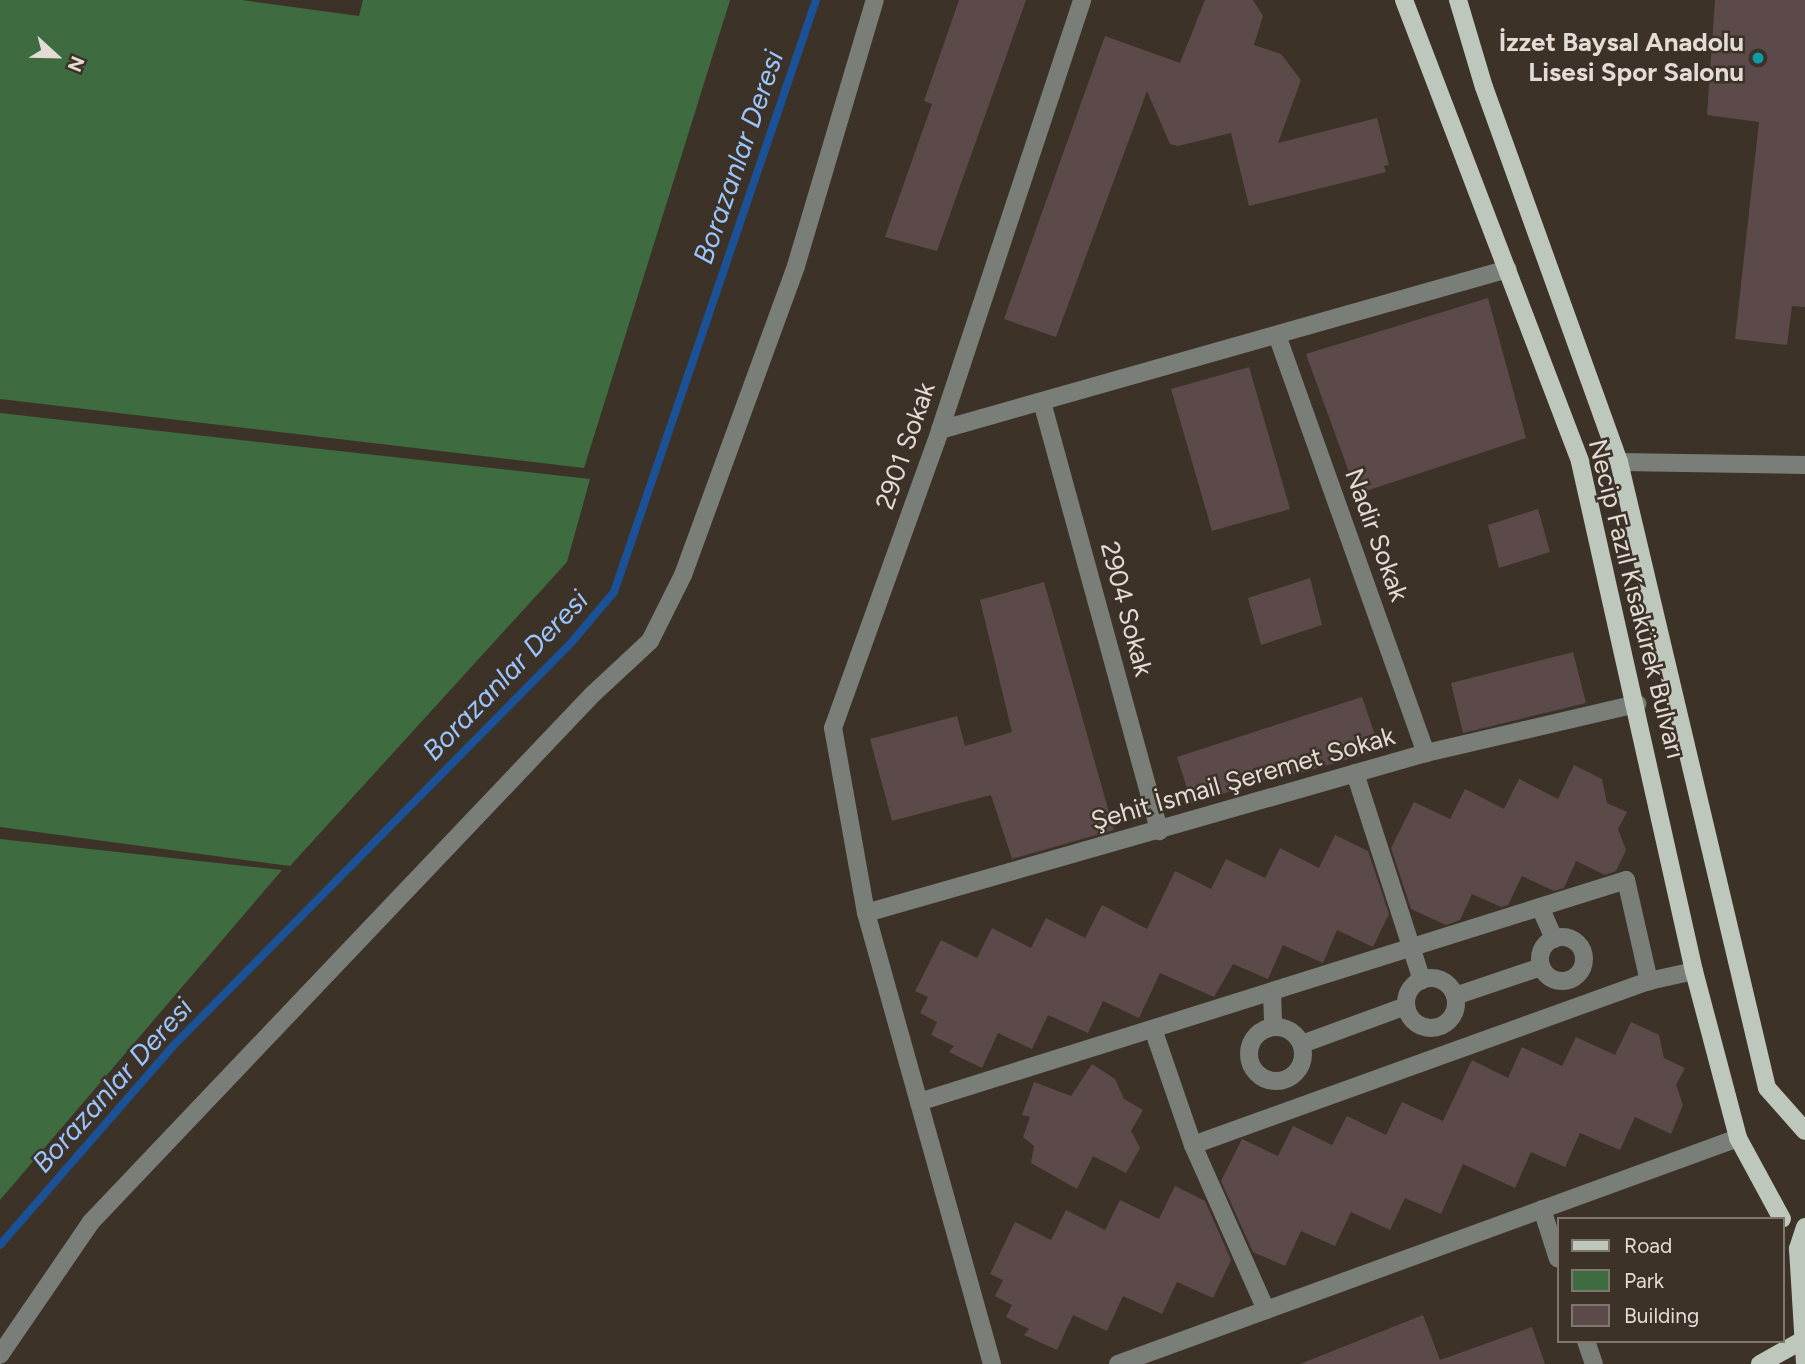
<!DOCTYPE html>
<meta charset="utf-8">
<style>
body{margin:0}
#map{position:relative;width:1805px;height:1364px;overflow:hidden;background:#3d3228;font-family:Figtree,sans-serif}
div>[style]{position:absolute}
.green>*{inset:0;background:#3e6b3f}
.stream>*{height:8px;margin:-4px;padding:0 4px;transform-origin:4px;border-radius:4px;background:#1b5297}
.building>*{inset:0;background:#5b4a49}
.minor>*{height:18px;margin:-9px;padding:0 9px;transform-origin:9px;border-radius:9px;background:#797e78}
.minor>.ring{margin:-9px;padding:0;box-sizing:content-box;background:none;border:18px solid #797e78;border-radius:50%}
.major>*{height:18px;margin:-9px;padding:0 9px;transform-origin:9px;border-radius:9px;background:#bdc7bb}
.dots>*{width:19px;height:19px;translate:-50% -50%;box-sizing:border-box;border:4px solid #3d3228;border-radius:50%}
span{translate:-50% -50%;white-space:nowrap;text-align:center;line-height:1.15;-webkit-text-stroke:5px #3d3228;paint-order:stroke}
.poi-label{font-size:26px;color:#e3dcd5;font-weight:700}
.right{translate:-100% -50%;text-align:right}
.street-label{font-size:26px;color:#e3dcd5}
.water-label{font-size:28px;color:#9ac5ff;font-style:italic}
.legend{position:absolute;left:1557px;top:1217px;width:228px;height:126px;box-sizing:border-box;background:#3d3228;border:2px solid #7f766d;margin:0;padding:9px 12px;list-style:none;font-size:21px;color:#e3dcd5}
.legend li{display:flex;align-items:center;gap:14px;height:35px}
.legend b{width:35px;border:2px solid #7f766d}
.north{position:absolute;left:21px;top:21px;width:70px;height:70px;-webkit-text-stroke:5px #3d3228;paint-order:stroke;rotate:112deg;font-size:19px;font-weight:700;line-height:28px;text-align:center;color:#e3dcd5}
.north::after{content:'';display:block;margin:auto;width:24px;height:32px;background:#e3dcd5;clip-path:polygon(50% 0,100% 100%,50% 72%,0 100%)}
</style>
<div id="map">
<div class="green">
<div style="clip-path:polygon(0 0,242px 0,359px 16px,363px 0,730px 0,584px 468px,0 399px)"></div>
<div style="clip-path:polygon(0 413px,590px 479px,567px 562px,290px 866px,0 827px)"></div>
<div style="clip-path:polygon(0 839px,282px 870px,0 1200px)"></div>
</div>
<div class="stream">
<div style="left:0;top:1245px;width:264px;rotate:-49deg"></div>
<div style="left:173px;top:1046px;width:566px;rotate:-45.36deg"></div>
<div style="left:571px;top:643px;width:67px;rotate:-49.9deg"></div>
<div style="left:614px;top:592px;width:626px;rotate:-71.16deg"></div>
</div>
<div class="building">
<div style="clip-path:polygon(959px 0,1026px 0,937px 251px,885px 237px,932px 104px,924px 101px)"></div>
<div style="clip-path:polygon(1205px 0,1253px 0,1263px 16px,1254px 45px,1281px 54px,1301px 80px,1278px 143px,1377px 118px,1389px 165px,1384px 166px,1386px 172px,1249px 206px,1231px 133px,1178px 146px,1170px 144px,1147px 91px,1056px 337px,1004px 319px,1105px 36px,1180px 63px)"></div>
<div style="clip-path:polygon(1715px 0,1805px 0,1805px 307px,1792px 306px,1787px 345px,1735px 339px,1759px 122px,1707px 115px)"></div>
<div style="clip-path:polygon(1488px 298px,1526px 438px,1357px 494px,1306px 354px)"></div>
<div style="clip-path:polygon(1249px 367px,1290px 509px,1212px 531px,1171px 389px)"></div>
<div style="clip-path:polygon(1538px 509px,1550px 552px,1499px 568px,1488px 525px)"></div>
<div style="clip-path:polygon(1310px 578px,1322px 625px,1261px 645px,1248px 598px)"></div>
<div style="clip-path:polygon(1044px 582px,1114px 830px,1012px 859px,991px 795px,892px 821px,870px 739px,957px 716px,965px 746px,1012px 732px,980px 600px)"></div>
<div style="clip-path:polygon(1573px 652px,1586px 703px,1463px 733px,1451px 683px)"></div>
<div style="clip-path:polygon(1362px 697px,1380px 750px,1290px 776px,1289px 772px,1192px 804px,1177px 757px)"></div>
<div style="clip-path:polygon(1574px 765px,1602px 779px,1607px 803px,1627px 812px,1618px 829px,1626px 850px,1616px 871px,1605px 875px,1576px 861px,1564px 888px,1554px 891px,1522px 876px,1508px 905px,1501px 907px,1472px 894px,1460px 920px,1446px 925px,1411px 909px,1391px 848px,1414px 802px,1450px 819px,1465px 789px,1504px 809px,1519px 779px,1558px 799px)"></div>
<div style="clip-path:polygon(1335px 835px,1368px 851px,1389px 914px,1373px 947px,1337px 930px,1323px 963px,1283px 945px,1268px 979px,1233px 964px,1214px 997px,1160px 973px,1139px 1018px,1103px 1001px,1088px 1033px,1048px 1015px,1032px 1049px,998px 1033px,982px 1068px,949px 1052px,954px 1046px,931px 1035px,937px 1022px,920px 1013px,928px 997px,915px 991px,941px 940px,977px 958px,992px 928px,1031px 948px,1046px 918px,1085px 938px,1102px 905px,1147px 929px,1175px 871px,1211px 889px,1226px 859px,1265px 878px,1280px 848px,1319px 868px)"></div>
<div style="clip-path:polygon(1631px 1022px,1659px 1035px,1664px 1058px,1685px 1068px,1676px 1085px,1683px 1105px,1671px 1134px,1635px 1117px,1620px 1150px,1580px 1133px,1565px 1167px,1531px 1152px,1515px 1188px,1463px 1164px,1441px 1214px,1405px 1198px,1390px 1230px,1351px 1212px,1335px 1246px,1301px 1231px,1285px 1266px,1253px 1252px,1221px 1181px,1242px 1139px,1278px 1156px,1293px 1126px,1332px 1145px,1347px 1116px,1386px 1135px,1402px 1102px,1443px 1121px,1472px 1060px,1508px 1078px,1522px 1047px,1562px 1066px,1576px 1037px,1615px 1055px)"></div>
<div style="clip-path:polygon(1092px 1064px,1115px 1079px,1124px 1099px,1143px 1110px,1131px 1131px,1140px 1148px,1126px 1173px,1093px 1156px,1077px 1189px,1031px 1163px,1034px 1146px,1023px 1137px,1030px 1117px,1022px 1115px,1034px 1082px,1071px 1096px)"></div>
<div style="clip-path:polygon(1175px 1186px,1205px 1201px,1231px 1260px,1213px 1298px,1177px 1282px,1162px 1314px,1123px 1296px,1107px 1331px,1073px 1315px,1057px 1350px,1024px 1335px,1029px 1329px,1006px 1317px,1012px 1305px,995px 1296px,1003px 1280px,990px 1274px,1015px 1222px,1051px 1240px,1066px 1210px,1105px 1230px,1120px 1200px,1159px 1219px)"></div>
<div style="clip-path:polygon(1423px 1315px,1440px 1360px,1532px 1327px,1545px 1364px,1300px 1364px)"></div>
</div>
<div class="minor">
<div style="left:1277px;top:335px;width:444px;rotate:70.4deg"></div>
<div style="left:1042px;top:402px;width:445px;rotate:74.7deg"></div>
<div style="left:940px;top:430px;width:590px;rotate:-15.83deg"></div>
<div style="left:1619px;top:462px;width:186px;rotate:0.9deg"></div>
<div style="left:1355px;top:773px;width:218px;rotate:72.1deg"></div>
<div style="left:1540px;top:907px;width:35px;rotate:66deg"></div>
<div style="left:866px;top:913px;width:582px;rotate:-15.95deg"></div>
<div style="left:1426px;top:753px;width:217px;rotate:-13.1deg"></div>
<div class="ring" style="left:1540px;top:937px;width:26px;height:26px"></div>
<div class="ring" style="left:1406px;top:978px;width:32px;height:32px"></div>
<div style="left:1272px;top:992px;width:34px;rotate:88deg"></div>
<div style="left:1455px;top:996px;width:91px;rotate:-18.6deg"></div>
<div class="ring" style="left:1249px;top:1027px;width:36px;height:36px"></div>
<div style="left:1153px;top:1029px;width:123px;rotate:71deg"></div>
<div style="left:1302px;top:1044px;width:111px;rotate:-20.1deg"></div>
<div style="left:919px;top:1102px;width:741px;rotate:-17.43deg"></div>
<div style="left:1626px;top:880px;width:104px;rotate:77.2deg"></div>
<div style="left:1649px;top:981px;width:46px;rotate:-12.5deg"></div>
<div style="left:1542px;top:1209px;width:52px;rotate:72.3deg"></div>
<div style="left:1266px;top:1310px;width:180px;rotate:-113.9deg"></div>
<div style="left:1193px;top:1145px;width:485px;rotate:-19.8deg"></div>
<div style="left:1586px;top:1341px;width:24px;rotate:71deg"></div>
<div style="left:0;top:1355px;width:161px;rotate:-55.6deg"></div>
<div style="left:91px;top:1222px;width:729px;rotate:-46.45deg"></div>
<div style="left:593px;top:694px;width:78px;rotate:-42.9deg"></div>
<div style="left:650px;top:641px;width:74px;rotate:-63.4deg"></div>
<div style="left:683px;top:575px;width:329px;rotate:-69.9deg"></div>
<div style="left:796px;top:266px;width:277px;rotate:-73.5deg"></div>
<div style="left:992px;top:1364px;width:468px;rotate:-105.6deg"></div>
<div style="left:866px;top:913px;width:188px;rotate:-100.1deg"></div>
<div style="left:833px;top:728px;width:317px;rotate:-70.2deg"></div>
<div style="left:940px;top:430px;width:453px;rotate:-71.7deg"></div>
<div style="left:1118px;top:1364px;width:660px;rotate:-20.03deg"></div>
</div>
<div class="major">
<div style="left:1404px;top:0;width:494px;rotate:69.1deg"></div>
<div style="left:1580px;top:462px;width:522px;rotate:77.38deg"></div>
<div style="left:1694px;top:971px;width:173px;rotate:75.2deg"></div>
<div style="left:1738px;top:1138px;width:92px;rotate:61.5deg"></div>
<div style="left:1458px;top:0;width:91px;rotate:73.4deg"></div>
<div style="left:1484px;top:87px;width:399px;rotate:70.2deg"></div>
<div style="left:1619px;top:462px;width:643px;rotate:76.7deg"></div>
<div style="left:1767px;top:1088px;width:57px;rotate:48.5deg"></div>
<div style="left:1805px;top:1227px;width:23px;rotate:108deg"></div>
<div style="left:1798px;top:1249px;width:113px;rotate:86.5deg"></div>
<div style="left:1760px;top:1364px;width:49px;rotate:-29.2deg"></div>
</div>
<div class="dots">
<div style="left:1758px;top:58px;background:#0f9aa8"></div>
</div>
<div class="poi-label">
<span class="right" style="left:1744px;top:58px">İzzet Baysal Anadolu<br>Lisesi Spor Salonu</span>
</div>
<div class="street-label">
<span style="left:906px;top:446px;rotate:-71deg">2901 Sokak</span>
<span style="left:1376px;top:535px;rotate:70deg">Nadir Sokak</span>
<span style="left:1636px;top:599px;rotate:76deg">Necip Fazıl Kısakürek Bulvarı</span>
<span style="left:1126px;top:609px;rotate:75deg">2904 Sokak</span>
<span style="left:1243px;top:779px;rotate:-16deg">Şehit İsmail Şeremet Sokak</span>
</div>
<div class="water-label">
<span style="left:738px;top:157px;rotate:-71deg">Borazanlar Deresi</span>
<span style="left:505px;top:675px;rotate:-46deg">Borazanlar Deresi</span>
<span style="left:112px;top:1085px;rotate:-48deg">Borazanlar Deresi</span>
</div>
<ul class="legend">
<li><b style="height:9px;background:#bdc7bb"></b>Road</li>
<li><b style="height:19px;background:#3e6b3f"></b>Park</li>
<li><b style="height:19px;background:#5b4a49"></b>Building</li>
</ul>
<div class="north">N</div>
</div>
